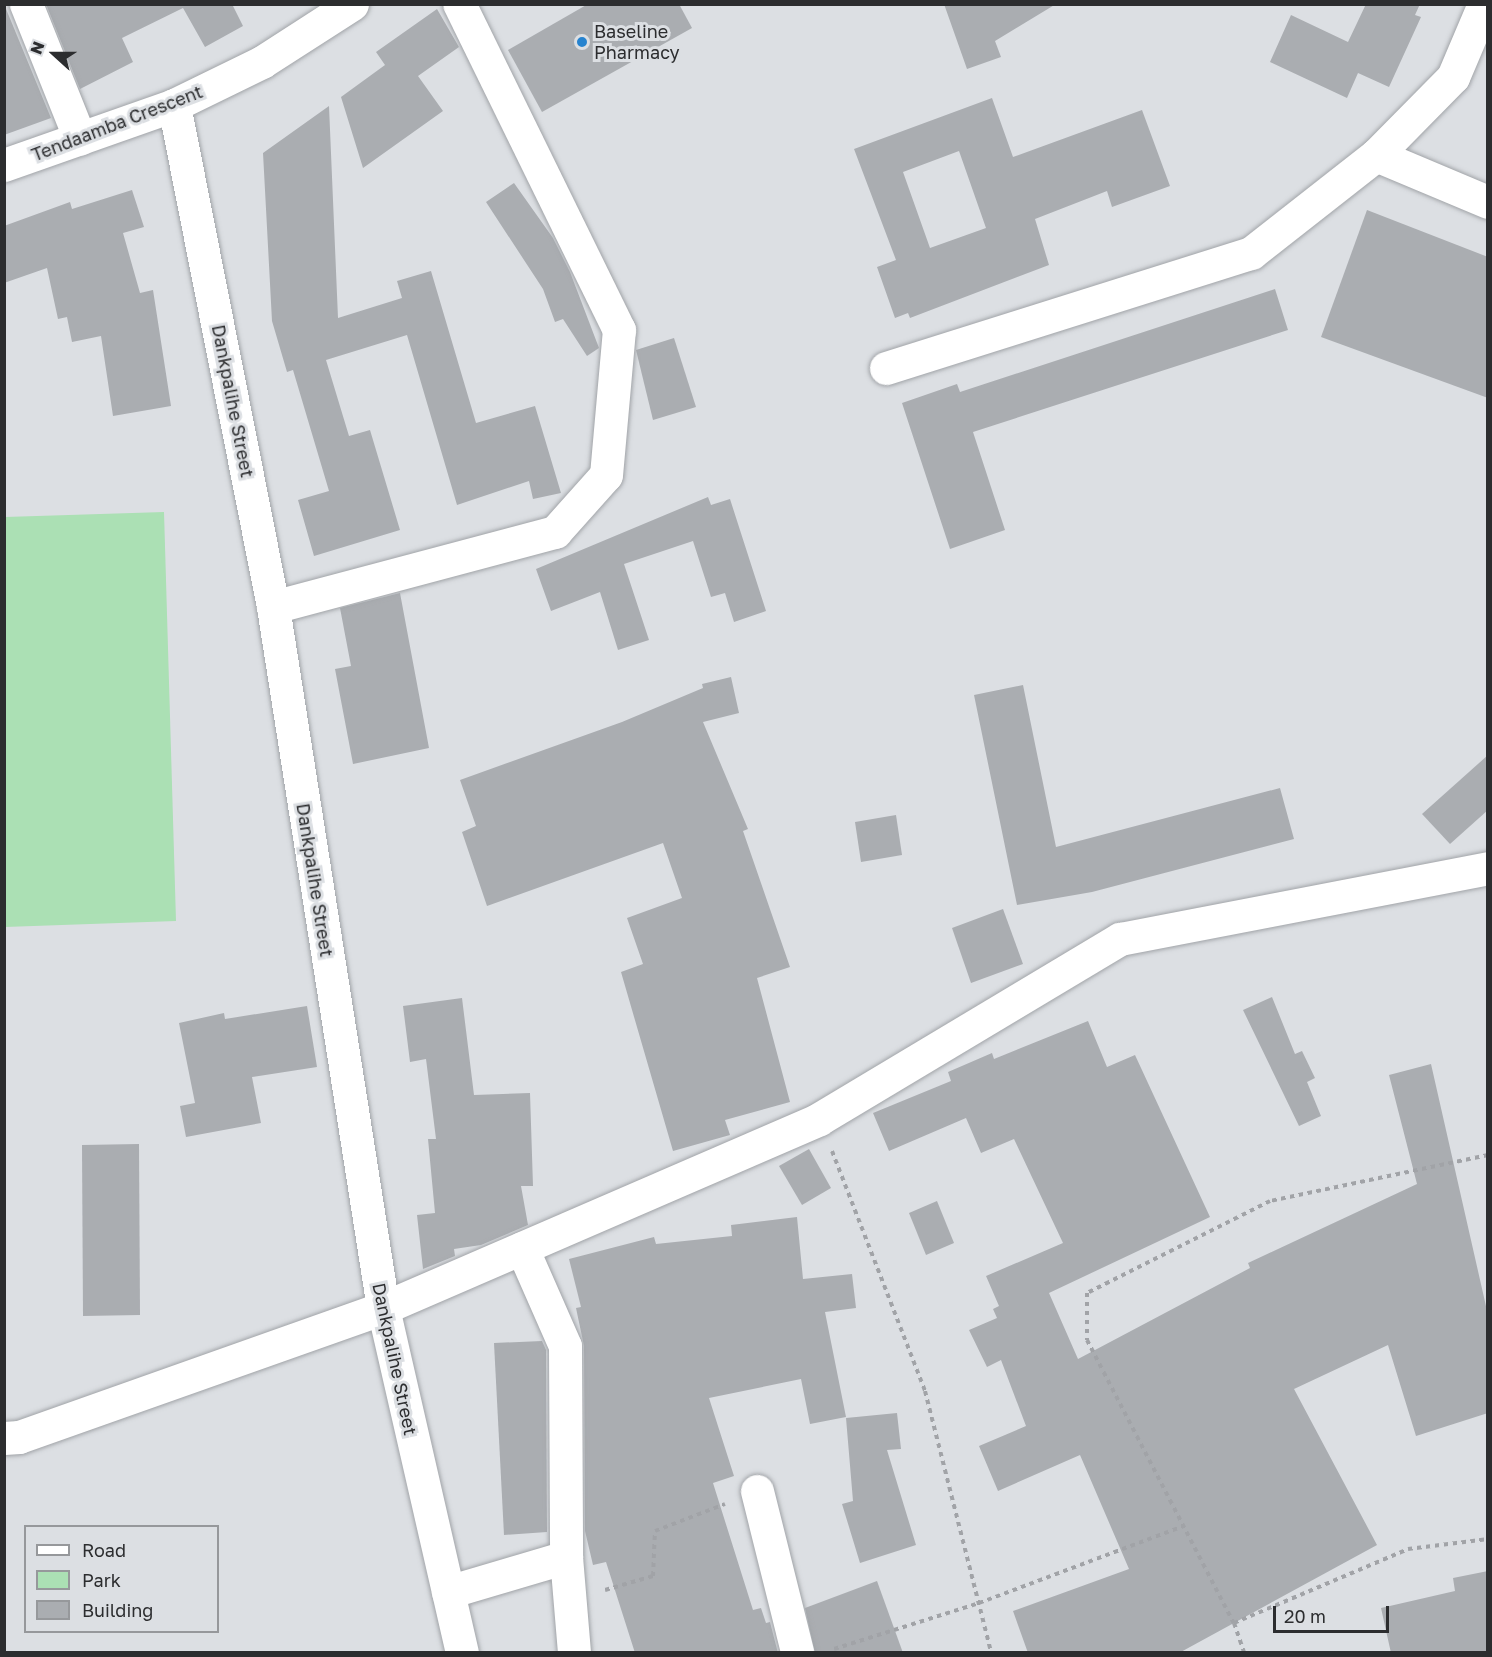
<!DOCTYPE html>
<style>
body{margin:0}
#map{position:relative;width:1492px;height:1657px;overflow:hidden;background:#dcdfe3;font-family:"Golos Text",sans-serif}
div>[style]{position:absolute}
.green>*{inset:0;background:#abe0b4}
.building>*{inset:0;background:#aaadb1}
.path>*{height:4px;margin-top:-2px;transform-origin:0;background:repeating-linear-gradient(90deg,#a1a3a7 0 4.5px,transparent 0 9px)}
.roads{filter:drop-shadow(0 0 2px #a1a4a8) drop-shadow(0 0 2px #a1a4a8)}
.minor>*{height:33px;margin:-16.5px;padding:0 16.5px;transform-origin:16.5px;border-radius:16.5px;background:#fff}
.dots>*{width:16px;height:16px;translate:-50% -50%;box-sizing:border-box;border:3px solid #dcdfe3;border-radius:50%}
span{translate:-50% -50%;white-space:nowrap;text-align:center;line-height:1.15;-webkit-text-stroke:6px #dcdfe3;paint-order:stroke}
.poi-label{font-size:18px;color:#2c2d2f}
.left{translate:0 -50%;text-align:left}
.street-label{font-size:18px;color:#2c2d2f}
.frame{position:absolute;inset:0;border:6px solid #2c2d2f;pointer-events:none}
.legend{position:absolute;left:24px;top:1525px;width:195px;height:108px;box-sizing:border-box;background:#dcdfe3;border:2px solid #96989b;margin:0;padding:8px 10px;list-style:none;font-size:18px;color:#2c2d2f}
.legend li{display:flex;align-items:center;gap:12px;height:30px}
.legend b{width:30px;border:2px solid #96989b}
.north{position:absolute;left:24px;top:24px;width:60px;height:60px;-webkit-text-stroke:4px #dcdfe3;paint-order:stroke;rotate:291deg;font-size:16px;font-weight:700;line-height:24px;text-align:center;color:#2c2d2f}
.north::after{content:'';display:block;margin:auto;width:21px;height:27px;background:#2c2d2f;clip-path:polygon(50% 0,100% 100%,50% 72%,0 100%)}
.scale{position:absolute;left:1273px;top:1606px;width:116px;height:27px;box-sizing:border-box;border:3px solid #2c2d2f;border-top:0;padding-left:8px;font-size:18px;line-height:21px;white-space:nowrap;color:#2c2d2f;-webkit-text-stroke:4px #dcdfe3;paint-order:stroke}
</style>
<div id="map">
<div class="green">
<div style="clip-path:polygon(164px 512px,176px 921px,5px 927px,5px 517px)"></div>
</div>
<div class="building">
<div style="clip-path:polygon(4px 4px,51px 118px,4px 135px)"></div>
<div style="clip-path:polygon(46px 4px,232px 4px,243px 26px,205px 47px,183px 8px,122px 38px,133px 62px,80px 89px)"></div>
<div style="clip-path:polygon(588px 4px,679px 4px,692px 28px,542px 112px,508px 50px)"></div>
<div style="clip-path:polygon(944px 4px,1056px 4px,995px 41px,1001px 57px,967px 69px)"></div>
<div style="clip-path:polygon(1366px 4px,1420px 4px,1415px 15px,1421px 17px,1389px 87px,1358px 73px,1347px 98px,1270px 62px,1291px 15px,1348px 42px)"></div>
<div style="clip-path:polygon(437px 9px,459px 47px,418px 76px,443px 111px,363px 168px,341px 97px,385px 65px,376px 52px)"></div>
<div style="clip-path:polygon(evenodd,992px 98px,1013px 157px,1142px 110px,1170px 186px,1112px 207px,1107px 191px,1035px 219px,1049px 265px,910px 318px,908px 313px,895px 318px,877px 267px,896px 260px,854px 149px,992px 98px,959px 151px,986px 228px,930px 248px,903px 172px,959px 151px)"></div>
<div style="clip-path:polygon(329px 106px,338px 318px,402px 298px,397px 281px,431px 271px,476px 423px,535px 406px,561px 493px,533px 499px,529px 481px,457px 505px,407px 335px,326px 360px,349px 436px,370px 430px,400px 530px,314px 556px,298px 500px,329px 491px,293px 370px,287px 372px,272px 321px,263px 153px)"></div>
<div style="clip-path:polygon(514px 183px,553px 238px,570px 272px,599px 348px,587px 356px,563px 319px,555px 322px,543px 289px,486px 202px)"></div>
<div style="clip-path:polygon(132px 190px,144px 227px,123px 233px,140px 293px,153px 290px,171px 406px,113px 416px,101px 336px,72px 342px,67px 317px,58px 319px,47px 268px,4px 283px,4px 226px,70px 202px,72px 209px)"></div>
<div style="clip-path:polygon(1367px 210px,1488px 257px,1488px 398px,1321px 337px)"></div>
<div style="clip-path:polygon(1275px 289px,1288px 330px,973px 432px,1005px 530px,950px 549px,902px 403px,957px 384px,960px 392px)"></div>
<div style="clip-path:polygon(674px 338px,696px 407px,653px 420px,636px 350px)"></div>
<div style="clip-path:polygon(708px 497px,711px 505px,730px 499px,766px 611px,734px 622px,725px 593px,711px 597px,693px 541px,624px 564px,649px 640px,618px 650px,600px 592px,551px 611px,536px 569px)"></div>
<div style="clip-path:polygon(400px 593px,429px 748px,353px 764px,335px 669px,351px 666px,340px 608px)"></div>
<div style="clip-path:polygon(731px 677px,739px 713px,703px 722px,748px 829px,743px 831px,790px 967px,757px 978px,790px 1102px,725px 1120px,730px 1135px,673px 1151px,621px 972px,643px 964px,627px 918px,682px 898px,663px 843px,487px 906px,462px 832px,476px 826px,460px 780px,622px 722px,703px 688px,702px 684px)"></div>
<div style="clip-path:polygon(1023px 685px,1056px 847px,1280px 788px,1294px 839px,1092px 892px,1017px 905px,974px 695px)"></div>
<div style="clip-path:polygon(1488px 755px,1488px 810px,1450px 844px,1422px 814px)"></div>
<div style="clip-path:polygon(896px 815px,902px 855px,861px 862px,855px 822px)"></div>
<div style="clip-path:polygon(1003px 909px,1023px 964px,971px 983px,952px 928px)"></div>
<div style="clip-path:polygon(1272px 997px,1295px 1054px,1302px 1051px,1315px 1078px,1307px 1082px,1321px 1116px,1299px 1126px,1243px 1010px)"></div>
<div style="clip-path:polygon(462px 998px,474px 1095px,530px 1093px,533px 1186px,521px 1186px,528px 1225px,481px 1245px,454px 1249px,455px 1256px,423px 1269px,417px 1215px,435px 1213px,428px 1139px,436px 1139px,426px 1059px,410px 1062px,403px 1006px)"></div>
<div style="clip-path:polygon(307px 1006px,317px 1067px,252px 1077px,261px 1123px,186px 1137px,180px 1106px,195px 1103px,179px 1023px,224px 1013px,225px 1019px)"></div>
<div style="clip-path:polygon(1088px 1021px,1107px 1067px,1135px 1055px,1210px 1217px,1049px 1293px,1078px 1359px,1250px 1268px,1248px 1263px,1417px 1184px,1389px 1075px,1431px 1064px,1488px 1315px,1488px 1413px,1416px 1436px,1388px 1345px,1294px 1389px,1377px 1545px,1179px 1653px,1028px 1653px,1013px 1611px,1129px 1569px,1080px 1455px,998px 1491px,979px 1446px,1026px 1426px,1001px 1360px,987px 1367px,969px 1330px,997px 1318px,993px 1309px,999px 1306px,986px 1276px,1063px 1243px,1014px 1139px,981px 1153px,966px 1118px,889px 1151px,873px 1113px,951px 1081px,948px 1072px,992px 1053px,994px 1059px)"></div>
<div style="clip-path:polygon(139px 1144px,140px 1315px,83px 1316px,82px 1145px)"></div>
<div style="clip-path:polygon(809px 1149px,831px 1188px,802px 1205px,779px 1166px)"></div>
<div style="clip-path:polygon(937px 1201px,954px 1243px,926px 1255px,909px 1213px)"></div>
<div style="clip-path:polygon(797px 1217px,803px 1279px,852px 1274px,856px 1308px,825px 1312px,846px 1417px,810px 1424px,801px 1379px,709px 1398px,734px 1476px,713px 1483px,753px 1610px,761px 1608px,766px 1623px,770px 1622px,778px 1653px,635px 1653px,606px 1562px,593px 1565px,585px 1531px,584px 1346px,576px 1308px,581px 1307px,569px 1259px,654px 1237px,656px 1244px,732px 1236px,731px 1225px)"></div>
<div style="clip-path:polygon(542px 1341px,546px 1350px,547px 1532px,504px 1535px,494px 1343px)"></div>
<div style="clip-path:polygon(897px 1413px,901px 1449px,887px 1450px,916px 1545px,860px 1563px,842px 1504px,853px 1501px,846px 1418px)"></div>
<div style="clip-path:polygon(1488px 1571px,1488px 1653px,1391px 1653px,1381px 1608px,1455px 1591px,1453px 1578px)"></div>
<div style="clip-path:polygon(877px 1581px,903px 1653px,815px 1653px,805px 1608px)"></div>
</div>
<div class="path">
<div style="left:832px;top:1151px;width:257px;rotate:68.8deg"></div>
<div style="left:925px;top:1391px;width:269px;rotate:75.8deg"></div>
<div style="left:1488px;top:1155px;width:223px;rotate:168.1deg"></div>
<div style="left:1270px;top:1201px;width:205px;rotate:153.3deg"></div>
<div style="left:1087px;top:1293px;width:47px;rotate:90deg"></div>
<div style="left:1087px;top:1340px;width:319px;rotate:62.6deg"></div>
<div style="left:1234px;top:1623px;width:189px;rotate:-23deg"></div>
<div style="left:1408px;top:1549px;width:81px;rotate:-7.1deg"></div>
<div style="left:605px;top:1590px;width:50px;rotate:-16.3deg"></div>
<div style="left:653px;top:1576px;width:45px;rotate:-87.5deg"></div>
<div style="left:655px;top:1531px;width:75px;rotate:-21.1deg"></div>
<div style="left:1234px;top:1623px;width:31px;rotate:71deg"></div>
<div style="left:834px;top:1649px;width:152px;rotate:-17.6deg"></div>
<div style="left:979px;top:1603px;width:219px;rotate:-20.6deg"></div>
</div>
<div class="roads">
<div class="minor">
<div style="left:26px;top:4px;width:145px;rotate:68.2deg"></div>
<div style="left:1484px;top:4px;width:79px;rotate:113deg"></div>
<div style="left:1453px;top:77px;width:110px;rotate:134.6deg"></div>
<div style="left:1376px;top:155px;width:121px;rotate:22.8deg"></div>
<div style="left:174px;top:105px;width:512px;rotate:78.84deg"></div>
<div style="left:273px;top:607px;width:710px;rotate:81.08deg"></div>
<div style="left:383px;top:1308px;width:353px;rotate:77.1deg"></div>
<div style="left:4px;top:165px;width:180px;rotate:-19.4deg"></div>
<div style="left:174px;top:105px;width:98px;rotate:-26deg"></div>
<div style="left:262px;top:62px;width:107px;rotate:-32.8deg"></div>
<div style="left:886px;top:368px;width:383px;rotate:-17.5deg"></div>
<div style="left:1251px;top:253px;width:159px;rotate:-38.1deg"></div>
<div style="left:273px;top:607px;width:292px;rotate:-14.9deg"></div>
<div style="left:555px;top:532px;width:76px;rotate:-48.2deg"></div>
<div style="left:606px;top:475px;width:146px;rotate:-84.9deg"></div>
<div style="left:619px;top:330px;width:363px;rotate:-116.1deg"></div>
<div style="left:522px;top:1248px;width:107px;rotate:66.3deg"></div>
<div style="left:565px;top:1346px;width:211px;rotate:89.7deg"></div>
<div style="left:566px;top:1557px;width:95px;rotate:85.2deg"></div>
<div style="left:4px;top:1438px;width:15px;rotate:-4deg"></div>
<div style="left:19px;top:1437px;width:386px;rotate:-19.5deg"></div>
<div style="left:383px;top:1308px;width:475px;rotate:-23.4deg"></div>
<div style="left:819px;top:1119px;width:351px;rotate:-30.9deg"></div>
<div style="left:1120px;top:939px;width:375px;rotate:-10.9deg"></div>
<div style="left:757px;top:1491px;width:166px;rotate:76deg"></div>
<div style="left:448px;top:1592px;width:123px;rotate:-16.5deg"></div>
</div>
</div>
<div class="dots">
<div style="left:582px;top:42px;background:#2683cf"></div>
</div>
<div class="poi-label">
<span class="left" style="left:594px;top:42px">Baseline<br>Pharmacy</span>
</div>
<div class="street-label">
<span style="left:117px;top:123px;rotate:-21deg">Tendaamba Crescent</span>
<span style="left:233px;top:401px;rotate:79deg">Dankpalihe Street</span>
<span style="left:315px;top:880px;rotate:81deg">Dankpalihe Street</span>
<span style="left:395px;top:1359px;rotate:78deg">Dankpalihe Street</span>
</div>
<div class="frame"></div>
<ul class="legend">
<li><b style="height:8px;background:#fff"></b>Road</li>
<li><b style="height:16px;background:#abe0b4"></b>Park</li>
<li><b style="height:16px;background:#aaadb1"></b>Building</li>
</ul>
<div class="north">N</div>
<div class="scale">20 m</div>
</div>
